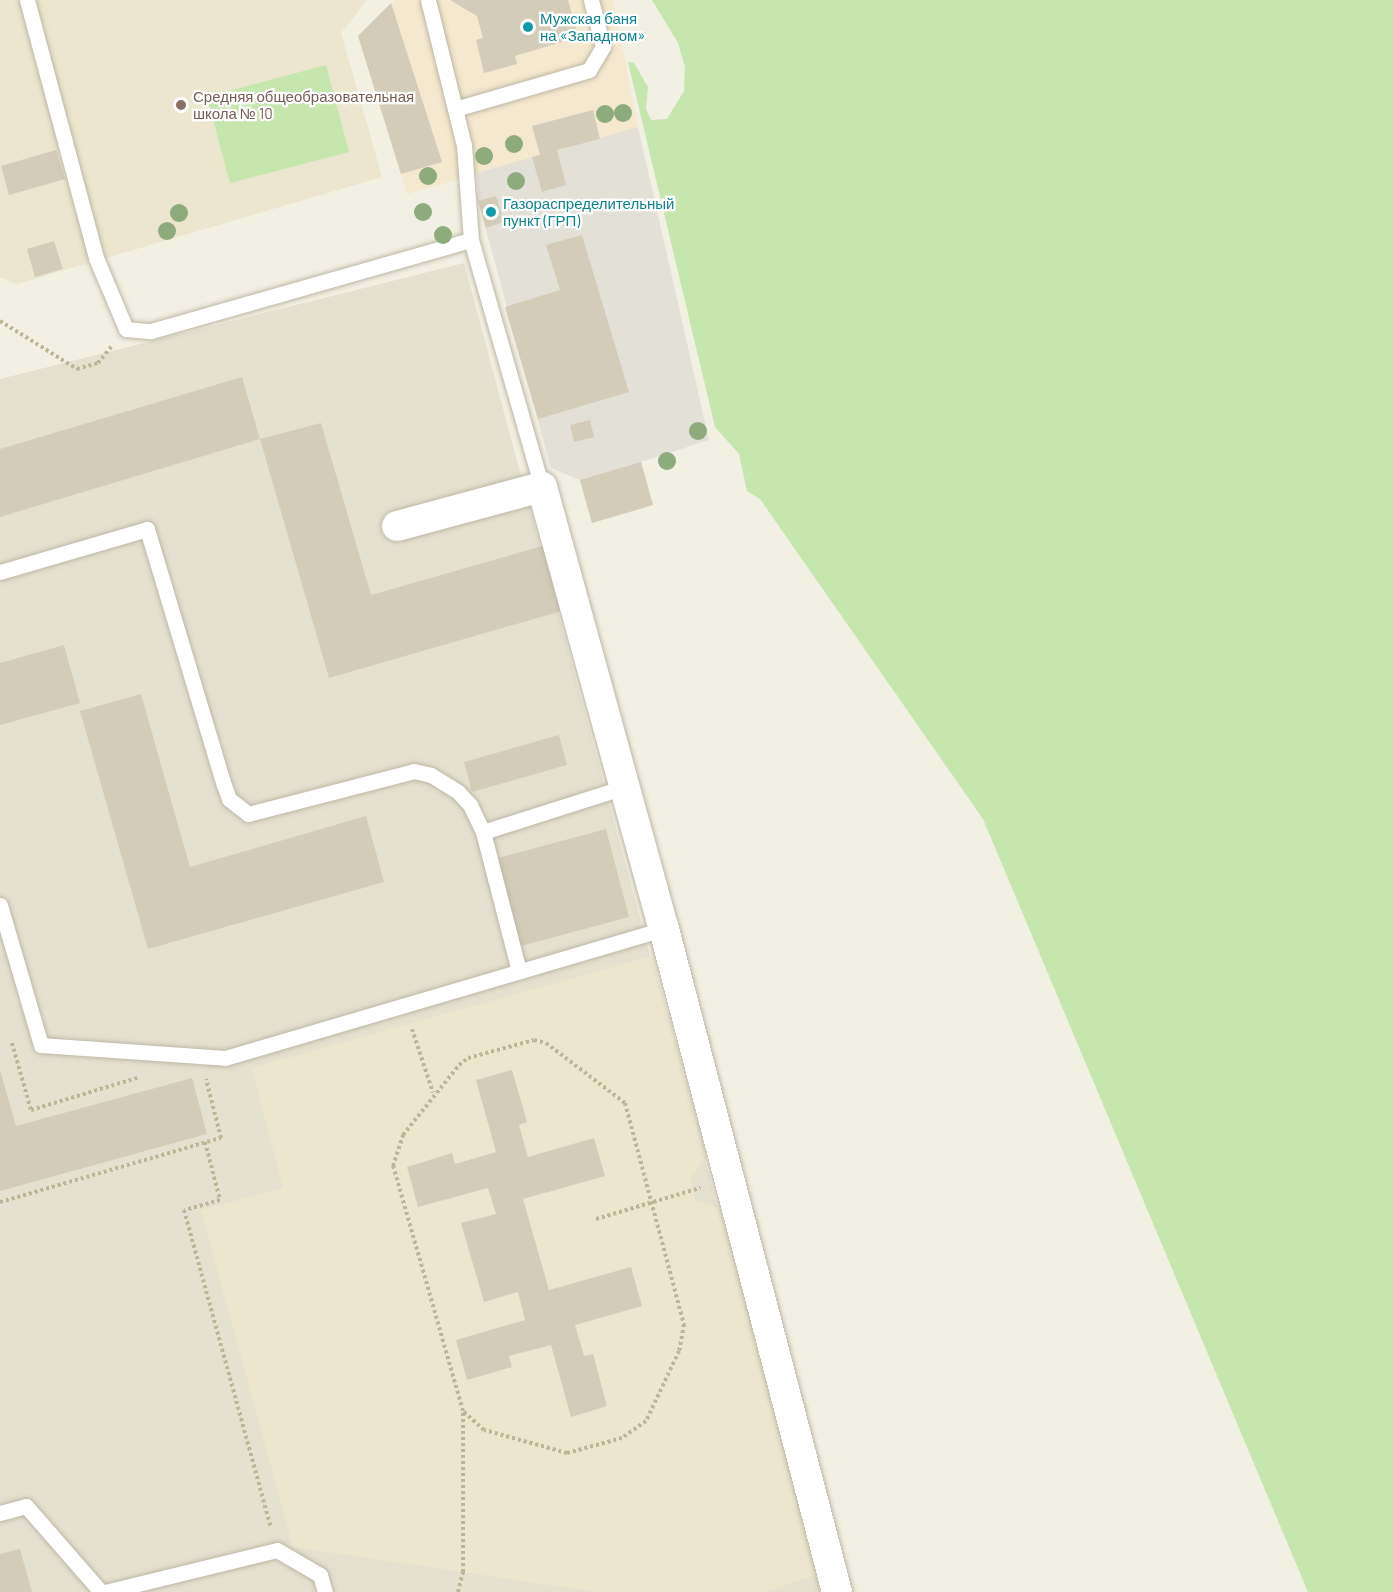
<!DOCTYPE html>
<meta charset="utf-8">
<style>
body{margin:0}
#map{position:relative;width:1393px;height:1592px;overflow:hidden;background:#f2efe3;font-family:Barlow,sans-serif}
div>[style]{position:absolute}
.residential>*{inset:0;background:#e5e1d1}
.commercial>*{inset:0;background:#f4e8ce}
.industrial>*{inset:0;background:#e3e0d8}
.education>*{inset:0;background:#ebe6cd}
.green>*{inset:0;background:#c5e6ac}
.building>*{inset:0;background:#d3ccb9}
.path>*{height:4px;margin-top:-2px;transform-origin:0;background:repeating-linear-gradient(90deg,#beb597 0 3px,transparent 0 6px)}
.roads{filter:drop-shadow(0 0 2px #bdb7a6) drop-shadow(0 0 2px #bdb7a6)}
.service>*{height:15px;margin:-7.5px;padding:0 7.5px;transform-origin:7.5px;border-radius:7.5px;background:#fff}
.minor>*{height:30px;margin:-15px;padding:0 15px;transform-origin:15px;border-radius:15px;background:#fff}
.trees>*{width:18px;height:18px;margin:-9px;border-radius:50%;background:#8eab7c}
.dots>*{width:16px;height:16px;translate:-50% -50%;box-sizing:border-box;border:3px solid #fff;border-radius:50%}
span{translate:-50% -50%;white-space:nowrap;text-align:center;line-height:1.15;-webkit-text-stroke:4.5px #fff;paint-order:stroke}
.culture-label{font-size:15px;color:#0d838f}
.left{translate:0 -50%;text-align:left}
.education-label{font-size:15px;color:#785e54}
</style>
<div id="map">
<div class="residential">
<div style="clip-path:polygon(464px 263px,821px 1592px,0 1592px,0 379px)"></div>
</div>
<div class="commercial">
<div style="clip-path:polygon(394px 0,613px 0,638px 127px,407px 194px,358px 36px)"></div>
</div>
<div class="industrial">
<div style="clip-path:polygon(638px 127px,709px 440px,641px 462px,653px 505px,592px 523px,580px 480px,551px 468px,478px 201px,477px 173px)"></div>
</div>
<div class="education">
<div style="clip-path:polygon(0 0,367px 0,341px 33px,382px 177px,17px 284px,0 277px)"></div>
<div style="clip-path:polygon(652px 956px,707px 1157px,690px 1178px,696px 1201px,721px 1209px,818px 1574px,766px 1592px,598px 1592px,293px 1547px,201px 1210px,283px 1188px,252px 1068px)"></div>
</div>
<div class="green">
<div style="clip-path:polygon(652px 0,1393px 0,1393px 1592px,1308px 1592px,983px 819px,760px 499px,747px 491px,739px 454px,715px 427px,628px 62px,634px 63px,648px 87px,646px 109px,651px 120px,667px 119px,684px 91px,685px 67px,678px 43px)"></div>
<div style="clip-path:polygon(326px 65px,349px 152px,230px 183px,207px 97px)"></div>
</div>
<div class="building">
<div style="clip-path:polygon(450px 0,568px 0,578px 37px,515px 56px,517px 64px,484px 73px,476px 40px,483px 38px,477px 16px)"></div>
<div style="clip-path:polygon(391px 3px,442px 162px,401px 174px,358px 36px)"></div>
<div style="clip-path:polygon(593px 110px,600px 139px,557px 150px,566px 185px,542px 192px,532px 157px,540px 155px,532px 126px)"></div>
<div style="clip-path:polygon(56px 150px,65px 179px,9px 195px,1px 166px)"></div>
<div style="clip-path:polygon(496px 196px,504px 222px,486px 228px,478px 201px)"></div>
<div style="clip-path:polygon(582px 235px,629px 392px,538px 419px,505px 307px,560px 290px,546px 245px)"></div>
<div style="clip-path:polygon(54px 241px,63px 269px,35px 277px,27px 249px)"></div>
<div style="clip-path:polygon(242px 377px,260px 439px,321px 423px,371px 595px,546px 545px,565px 610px,329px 678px,260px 439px,0 517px,0 449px)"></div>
<div style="clip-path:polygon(590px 420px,594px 437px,574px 442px,570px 425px)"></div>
<div style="clip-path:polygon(641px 462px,653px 505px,592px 523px,580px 480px)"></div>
<div style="clip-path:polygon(64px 645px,80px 703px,0 725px,0 663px)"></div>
<div style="clip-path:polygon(141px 694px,190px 867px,366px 816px,384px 882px,148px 949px,80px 711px)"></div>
<div style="clip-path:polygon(559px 735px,567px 765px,472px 792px,464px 762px)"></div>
<div style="clip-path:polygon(606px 829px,629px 917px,521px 946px,498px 858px)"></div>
<div style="clip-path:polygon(0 1070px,16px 1126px,192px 1078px,207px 1134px,0 1191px)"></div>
<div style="clip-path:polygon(512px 1070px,527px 1122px,519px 1125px,528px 1157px,594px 1138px,605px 1176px,523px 1199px,549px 1290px,631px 1267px,642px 1306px,575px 1325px,584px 1356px,593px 1354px,607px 1406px,571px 1417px,551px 1345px,509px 1356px,512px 1367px,467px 1380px,456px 1340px,525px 1320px,518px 1292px,484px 1302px,461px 1223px,496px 1214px,488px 1188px,418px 1207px,407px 1167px,452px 1153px,455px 1164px,496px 1152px,476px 1080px)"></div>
<div style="clip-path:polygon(20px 1549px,32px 1592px,0 1592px,0 1554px)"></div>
</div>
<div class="path">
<div style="left:0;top:321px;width:91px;rotate:31.9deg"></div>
<div style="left:77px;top:369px;width:22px;rotate:-16deg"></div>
<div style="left:98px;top:363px;width:22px;rotate:-51deg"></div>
<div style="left:412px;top:1029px;width:67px;rotate:71.8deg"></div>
<div style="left:534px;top:1040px;width:12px;rotate:14deg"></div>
<div style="left:546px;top:1043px;width:99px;rotate:37.2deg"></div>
<div style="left:625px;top:1103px;width:229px;rotate:75.1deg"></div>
<div style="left:684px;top:1324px;width:27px;rotate:100deg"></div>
<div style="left:679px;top:1351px;width:77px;rotate:115.2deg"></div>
<div style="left:646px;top:1421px;width:29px;rotate:145deg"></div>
<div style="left:622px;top:1438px;width:57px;rotate:164.7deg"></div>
<div style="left:567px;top:1453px;width:86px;rotate:-164.5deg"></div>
<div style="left:484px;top:1430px;width:28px;rotate:-138deg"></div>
<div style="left:463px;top:1411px;width:255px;rotate:-105.9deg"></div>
<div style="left:393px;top:1166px;width:33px;rotate:-72deg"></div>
<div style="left:403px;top:1135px;width:90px;rotate:-51.3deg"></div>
<div style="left:459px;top:1065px;width:11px;rotate:-38deg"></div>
<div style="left:468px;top:1058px;width:68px;rotate:-15.3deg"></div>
<div style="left:12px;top:1043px;width:70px;rotate:74.2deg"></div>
<div style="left:31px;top:1110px;width:111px;rotate:-16.8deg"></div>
<div style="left:205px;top:1142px;width:60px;rotate:75.5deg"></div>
<div style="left:220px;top:1200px;width:37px;rotate:164deg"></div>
<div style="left:184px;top:1210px;width:329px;rotate:74.7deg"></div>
<div style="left:0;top:1202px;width:230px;rotate:-16.2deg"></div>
<div style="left:221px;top:1138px;width:61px;rotate:-104.3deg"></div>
<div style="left:596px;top:1219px;width:109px;rotate:-16.6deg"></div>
<div style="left:458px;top:1592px;width:21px;rotate:-76deg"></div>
<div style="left:463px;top:1572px;width:160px;rotate:-90deg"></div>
</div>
<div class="roads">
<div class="service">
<div style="left:27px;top:0;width:267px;rotate:75deg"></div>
<div style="left:96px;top:258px;width:77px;rotate:67.1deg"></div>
<div style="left:126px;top:329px;width:25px;rotate:5deg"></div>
<div style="left:151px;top:331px;width:333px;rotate:-15.9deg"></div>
<div style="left:471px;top:240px;width:257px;rotate:74deg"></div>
<div style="left:428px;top:0;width:149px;rotate:76.1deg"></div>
<div style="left:464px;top:145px;width:95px;rotate:85.8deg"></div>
<div style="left:455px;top:109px;width:140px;rotate:-16.2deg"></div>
<div style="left:589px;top:70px;width:27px;rotate:-59deg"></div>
<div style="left:603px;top:47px;width:49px;rotate:-104.3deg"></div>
<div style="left:0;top:572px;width:153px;rotate:-16.3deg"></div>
<div style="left:147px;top:529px;width:267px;rotate:73.3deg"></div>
<div style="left:224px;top:785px;width:15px;rotate:70deg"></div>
<div style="left:229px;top:799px;width:24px;rotate:38deg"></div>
<div style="left:248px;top:814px;width:171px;rotate:-14.5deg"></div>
<div style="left:414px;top:771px;width:17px;rotate:13deg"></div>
<div style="left:431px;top:775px;width:32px;rotate:32deg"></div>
<div style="left:458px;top:792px;width:18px;rotate:47deg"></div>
<div style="left:470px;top:805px;width:30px;rotate:64deg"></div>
<div style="left:483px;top:832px;width:149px;rotate:-17.6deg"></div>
<div style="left:483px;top:832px;width:144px;rotate:75.5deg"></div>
<div style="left:0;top:905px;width:146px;rotate:73.7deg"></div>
<div style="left:41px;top:1045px;width:184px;rotate:4deg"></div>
<div style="left:225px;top:1058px;width:458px;rotate:-16.4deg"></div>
<div style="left:0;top:1513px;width:27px;rotate:-15deg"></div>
<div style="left:26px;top:1506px;width:114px;rotate:48.9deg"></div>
<div style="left:105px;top:1592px;width:177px;rotate:-13.7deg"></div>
<div style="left:277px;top:1550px;width:50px;rotate:30.2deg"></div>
<div style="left:320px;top:1575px;width:18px;rotate:74deg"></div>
</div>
<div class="minor">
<div style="left:397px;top:526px;width:150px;rotate:-15.1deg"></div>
<div style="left:542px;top:487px;width:459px;rotate:74.6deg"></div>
<div style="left:664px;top:929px;width:685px;rotate:75.38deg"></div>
</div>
</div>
<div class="trees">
<div style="left:623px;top:113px"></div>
<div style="left:605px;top:114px"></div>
<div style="left:514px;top:144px"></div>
<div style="left:484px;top:156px"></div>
<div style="left:428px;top:176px"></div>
<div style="left:516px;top:181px"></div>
<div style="left:423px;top:212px"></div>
<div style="left:179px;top:213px"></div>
<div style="left:167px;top:231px"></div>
<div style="left:443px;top:235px"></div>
<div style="left:698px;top:431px"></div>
<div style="left:667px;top:461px"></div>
</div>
<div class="dots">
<div style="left:528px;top:27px;background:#0f9aa8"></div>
<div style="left:181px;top:105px;background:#8d6e63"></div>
<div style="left:491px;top:212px;background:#0f9aa8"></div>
</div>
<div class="culture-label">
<span class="left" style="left:540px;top:27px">Мужская баня<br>на «Западном»</span>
<span class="left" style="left:503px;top:212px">Газораспределительный<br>пункт (ГРП)</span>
</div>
<div class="education-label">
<span class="left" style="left:193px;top:105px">Средняя общеобразовательная<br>школа № 10</span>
</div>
</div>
